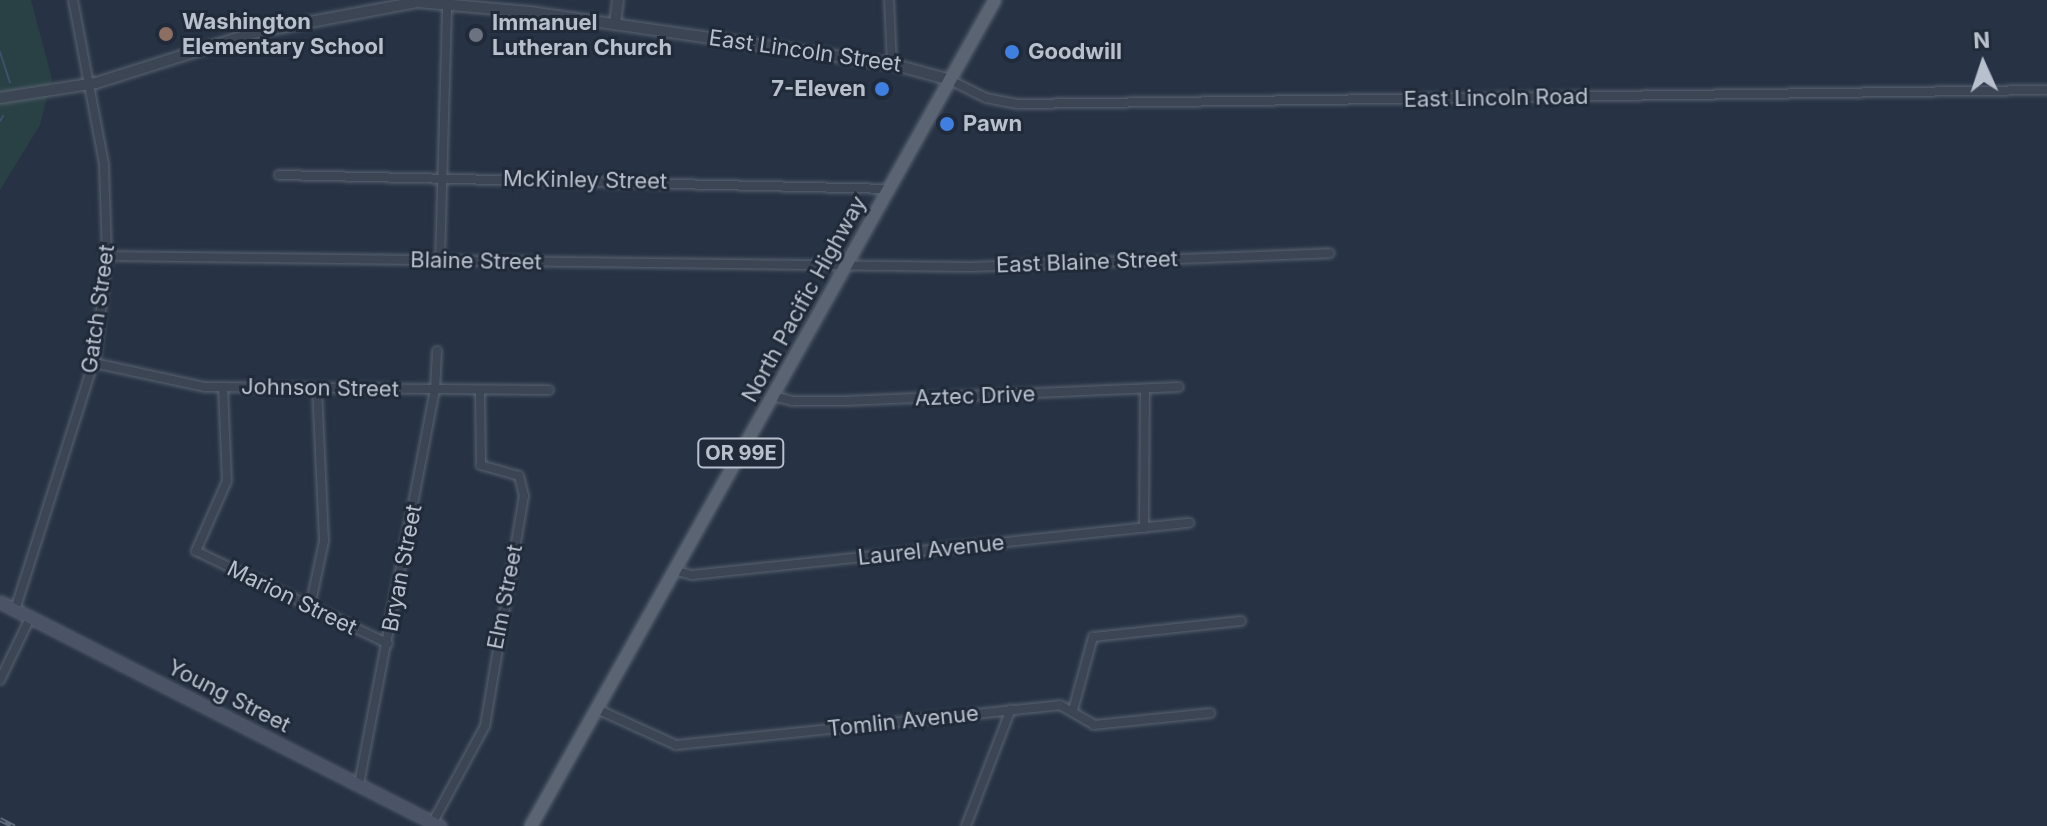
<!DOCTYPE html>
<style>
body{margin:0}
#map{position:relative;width:2047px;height:826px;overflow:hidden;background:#273344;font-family:Inter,sans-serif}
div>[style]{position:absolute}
.green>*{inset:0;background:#294145}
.stream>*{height:2px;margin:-1px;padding:0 1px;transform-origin:1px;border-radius:1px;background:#3e506d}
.roads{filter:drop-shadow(0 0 2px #5a6371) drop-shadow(0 0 2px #5a6371)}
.minor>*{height:8px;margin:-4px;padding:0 4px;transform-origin:4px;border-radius:4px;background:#3c4553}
.tertiary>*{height:10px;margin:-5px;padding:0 5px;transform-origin:5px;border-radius:5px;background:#3c4553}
.secondary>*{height:11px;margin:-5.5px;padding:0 5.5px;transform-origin:5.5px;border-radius:5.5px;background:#4a5466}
.primary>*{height:12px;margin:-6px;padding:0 6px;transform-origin:6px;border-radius:6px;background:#5a6473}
.rail>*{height:5px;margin-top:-2.5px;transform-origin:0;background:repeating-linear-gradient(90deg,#202a39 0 6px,#5e697a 0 12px);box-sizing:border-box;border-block:2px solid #5e697a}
.dots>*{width:22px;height:22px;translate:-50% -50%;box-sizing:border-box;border:4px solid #202a39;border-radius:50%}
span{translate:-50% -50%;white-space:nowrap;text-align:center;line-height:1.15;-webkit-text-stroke:6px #202a39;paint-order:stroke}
.shield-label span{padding:2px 6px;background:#202a39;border:2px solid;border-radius:6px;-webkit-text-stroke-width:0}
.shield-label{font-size:20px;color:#b9c0cd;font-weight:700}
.poi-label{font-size:22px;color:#b9c0cd;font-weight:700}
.left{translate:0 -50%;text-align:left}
.right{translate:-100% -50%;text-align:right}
.street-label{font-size:22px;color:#b9c0cd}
.north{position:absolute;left:1943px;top:24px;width:80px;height:80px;-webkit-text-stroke:6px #202a39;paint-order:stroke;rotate:357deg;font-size:22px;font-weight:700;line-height:32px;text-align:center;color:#b9c0cd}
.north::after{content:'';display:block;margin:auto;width:28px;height:36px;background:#b9c0cd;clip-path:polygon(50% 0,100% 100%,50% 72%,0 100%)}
</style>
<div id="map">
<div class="green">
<div style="clip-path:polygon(0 0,31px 0,52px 79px,40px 125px,0 190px)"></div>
</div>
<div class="stream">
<div style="left:0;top:52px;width:32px;rotate:72deg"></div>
<div style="left:0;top:121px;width:6px;rotate:-59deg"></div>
</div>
<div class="roads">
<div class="minor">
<div style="left:889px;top:0;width:64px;rotate:87.3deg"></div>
<div style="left:950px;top:80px;width:40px;rotate:26.6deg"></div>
<div style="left:986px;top:98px;width:33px;rotate:11deg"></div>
<div style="left:1018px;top:104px;width:1029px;rotate:-0.78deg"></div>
<div style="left:279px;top:175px;width:610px;rotate:1.31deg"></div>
<div style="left:107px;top:256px;width:864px;rotate:0.73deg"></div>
<div style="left:971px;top:267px;width:359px;rotate:-2.2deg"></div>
<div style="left:440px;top:261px;width:258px;rotate:-88.4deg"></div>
<div style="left:94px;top:363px;width:114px;rotate:12.2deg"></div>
<div style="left:205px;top:387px;width:344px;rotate:0.5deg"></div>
<div style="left:223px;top:387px;width:94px;rotate:87.6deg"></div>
<div style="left:227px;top:481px;width:77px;rotate:113.9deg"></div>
<div style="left:196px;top:551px;width:213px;rotate:25.8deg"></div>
<div style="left:773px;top:396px;width:21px;rotate:14deg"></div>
<div style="left:793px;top:401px;width:51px"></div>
<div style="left:844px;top:401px;width:335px;rotate:-2.4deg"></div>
<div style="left:1144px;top:528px;width:139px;rotate:-89.6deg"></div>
<div style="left:674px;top:570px;width:19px;rotate:16deg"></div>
<div style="left:692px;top:575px;width:500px;rotate:-6deg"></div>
<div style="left:310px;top:607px;width:67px;rotate:-78deg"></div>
<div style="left:324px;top:541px;width:152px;rotate:-92.6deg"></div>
<div style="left:15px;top:610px;width:268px;rotate:-72.4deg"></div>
<div style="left:96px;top:355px;width:100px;rotate:-83.7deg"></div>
<div style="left:107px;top:256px;width:92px;rotate:-91.9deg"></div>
<div style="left:104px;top:164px;width:167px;rotate:-100.7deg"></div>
<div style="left:0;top:680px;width:69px;rotate:-64.2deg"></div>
<div style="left:597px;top:709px;width:87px;rotate:24.5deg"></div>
<div style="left:676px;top:745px;width:386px;rotate:-5.9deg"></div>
<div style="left:1060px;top:705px;width:39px;rotate:30deg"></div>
<div style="left:1094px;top:725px;width:117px;rotate:-5.9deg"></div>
<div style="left:1073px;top:710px;width:76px;rotate:-74.7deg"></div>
<div style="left:1093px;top:637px;width:149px;rotate:-6.2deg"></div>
<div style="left:359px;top:784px;width:401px;rotate:-79.1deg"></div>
<div style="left:435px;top:390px;width:39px;rotate:-87deg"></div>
<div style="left:433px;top:822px;width:109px;rotate:-61.6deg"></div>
<div style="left:485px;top:726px;width:233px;rotate:-80.4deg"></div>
<div style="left:524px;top:496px;width:21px;rotate:-104deg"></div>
<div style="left:519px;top:476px;width:40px;rotate:-164deg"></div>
<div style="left:481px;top:465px;width:74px;rotate:-90.8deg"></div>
<div style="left:966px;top:826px;width:125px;rotate:-69deg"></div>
</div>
<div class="tertiary">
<div style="left:615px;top:24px;width:24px;rotate:-83deg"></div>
<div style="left:0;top:98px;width:97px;rotate:-8.9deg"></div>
<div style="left:96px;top:83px;width:169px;rotate:-17.6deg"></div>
<div style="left:257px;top:32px;width:164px;rotate:-10.6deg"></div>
<div style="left:418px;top:2px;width:112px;rotate:5.1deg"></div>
<div style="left:530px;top:12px;width:366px;rotate:8.2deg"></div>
<div style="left:892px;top:64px;width:60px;rotate:15.4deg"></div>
</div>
<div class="secondary">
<div style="left:0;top:602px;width:494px;rotate:27deg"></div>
</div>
<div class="primary">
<div style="left:531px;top:826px;width:947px;rotate:-60.68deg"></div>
</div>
</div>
<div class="rail">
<div style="left:0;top:819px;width:16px;rotate:27deg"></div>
</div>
<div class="dots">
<div style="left:166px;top:34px;background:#8d6e63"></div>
<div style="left:476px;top:35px;background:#6b7280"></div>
<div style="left:1012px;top:52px;background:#3f7fe0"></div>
<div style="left:882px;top:89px;background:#3f7fe0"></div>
<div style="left:947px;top:124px;background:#3f7fe0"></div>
</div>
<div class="shield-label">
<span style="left:741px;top:453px">OR 99E</span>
</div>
<div class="poi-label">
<span class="left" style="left:182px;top:34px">Washington<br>Elementary School</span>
<span class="left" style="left:492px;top:35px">Immanuel<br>Lutheran Church</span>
<span class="left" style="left:1028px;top:52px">Goodwill</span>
<span class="right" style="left:866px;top:89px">7-Eleven</span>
<span class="left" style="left:963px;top:124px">Pawn</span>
</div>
<div class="street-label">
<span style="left:805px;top:51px;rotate:8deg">East Lincoln Street</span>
<span style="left:1496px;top:98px;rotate:-1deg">East Lincoln Road</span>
<span style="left:585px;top:180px;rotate:1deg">McKinley Street</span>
<span style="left:476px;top:261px;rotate:1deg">Blaine Street</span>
<span style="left:1087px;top:262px;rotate:-2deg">East Blaine Street</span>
<span style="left:804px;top:299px;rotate:-61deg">North Pacific Highway</span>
<span style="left:98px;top:309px;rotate:-82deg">Gatch Street</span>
<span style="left:320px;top:388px;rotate:1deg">Johnson Street</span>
<span style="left:975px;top:396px;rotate:-2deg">Aztec Drive</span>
<span style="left:931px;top:550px;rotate:-6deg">Laurel Avenue</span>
<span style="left:402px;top:568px;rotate:-79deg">Bryan Street</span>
<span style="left:505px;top:597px;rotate:-79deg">Elm Street</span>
<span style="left:292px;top:598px;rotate:26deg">Marion Street</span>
<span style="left:229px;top:696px;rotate:27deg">Young Street</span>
<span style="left:903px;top:721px;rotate:-6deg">Tomlin Avenue</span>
</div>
<div class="north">N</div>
</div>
